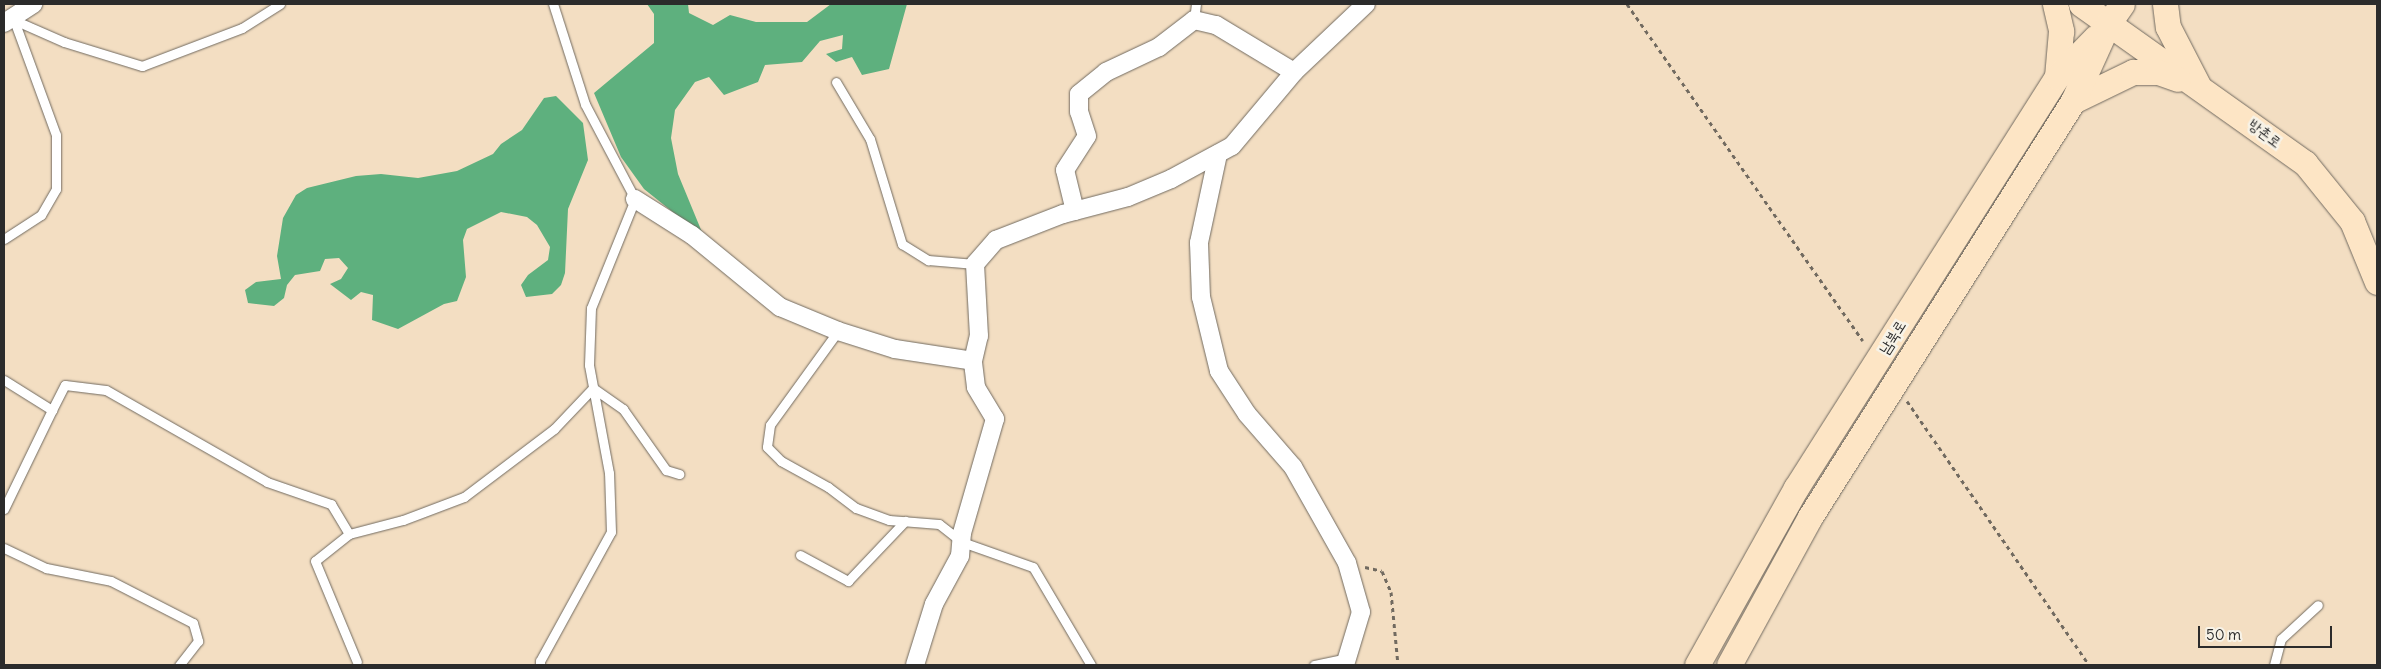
<!DOCTYPE html>
<meta charset="utf-8">
<style>
body{margin:0}
#map{position:relative;width:2381px;height:669px;overflow:hidden;background:#f3dec2;font-family:Delius,"Poor Story",sans-serif}
div>[style]{position:absolute}
.forest>*{inset:0;background:#5eb07e}
.path>*{height:3px;margin-top:-1.5px;transform-origin:0;background:repeating-linear-gradient(90deg,#716a60 0 4px,transparent 0 8px)}
.roads{filter:drop-shadow(0 0 1px #716a60) drop-shadow(0 0 1px #716a60)}
.lane>*{height:9px;margin:-4.5px;padding:0 4.5px;transform-origin:4.5px;border-radius:4.5px;background:#fff}
.street>*{height:18px;margin:-9px;padding:0 9px;transform-origin:9px;border-radius:9px;background:#fff}
.secondary>*{height:25px;margin:-12.5px;padding:0 12.5px;transform-origin:12.5px;border-radius:12.5px;background:#fde5c5}
span{translate:-50% -50%;white-space:nowrap;text-align:center;line-height:1.15;-webkit-text-stroke:5px #f7f3e8;paint-order:stroke}
.street-label{font-size:15px;color:#2b2b2b}
.frame{position:absolute;inset:0;border:5px solid #2b2b2b;pointer-events:none}
.scale{position:absolute;left:2198px;top:626px;width:134px;height:22px;box-sizing:border-box;border:2px solid #2b2b2b;border-top:0;padding-left:6px;font-size:15px;line-height:18px;white-space:nowrap;color:#2b2b2b;-webkit-text-stroke:4px #f7f3e8;paint-order:stroke}
</style>
<div id="map">
<div class="forest">
<div style="clip-path:polygon(647px 4px,688px 4px,689px 13px,713px 25px,730px 15px,756px 22px,807px 22px,831px 4px,907px 4px,889px 69px,862px 75px,852px 57px,836px 62px,826px 54px,842px 49px,843px 35px,820px 41px,802px 62px,765px 65px,758px 82px,724px 95px,709px 77px,695px 82px,675px 110px,671px 138px,678px 174px,704px 237px,644px 189px,621px 157px,594px 93px,654px 43px,654px 14px)"></div>
<div style="clip-path:polygon(556px 96px,583px 123px,588px 160px,568px 209px,565px 273px,561px 285px,552px 294px,526px 297px,521px 285px,528px 275px,548px 260px,550px 247px,537px 225px,527px 217px,501px 212px,467px 229px,463px 240px,466px 277px,457px 301px,444px 304px,398px 329px,372px 320px,373px 295px,361px 292px,351px 300px,330px 284px,341px 279px,348px 268px,339px 258px,325px 259px,320px 271px,295px 275px,287px 285px,284px 298px,274px 306px,248px 303px,245px 290px,256px 282px,281px 279px,277px 256px,283px 218px,296px 195px,307px 188px,356px 176px,381px 174px,418px 178px,457px 171px,493px 154px,501px 144px,522px 130px,544px 98px)"></div>
</div>
<div class="path">
<div style="left:1627px;top:4px;width:411px;rotate:55deg"></div>
<div style="left:1907px;top:401px;width:321px;rotate:55.4deg"></div>
<div style="left:1365px;top:567px;width:17px;rotate:13deg"></div>
<div style="left:1382px;top:571px;width:23px;rotate:67deg"></div>
<div style="left:1391px;top:592px;width:73px;rotate:84.5deg"></div>
</div>
<div class="roads">
<div class="lane">
<div style="left:14px;top:20px;width:55px;rotate:23.7deg"></div>
<div style="left:64px;top:42px;width:82px;rotate:17.1deg"></div>
<div style="left:142px;top:66px;width:107px;rotate:-20.8deg"></div>
<div style="left:242px;top:28px;width:45px;rotate:-32.3deg"></div>
<div style="left:1194px;top:20px;width:16px;rotate:-83deg"></div>
<div style="left:836px;top:82px;width:66px;rotate:59.2deg"></div>
<div style="left:870px;top:139px;width:110px;rotate:73.1deg"></div>
<div style="left:902px;top:244px;width:31px;rotate:32deg"></div>
<div style="left:928px;top:260px;width:47px;rotate:4.9deg"></div>
<div style="left:4px;top:239px;width:44px;rotate:-33deg"></div>
<div style="left:41px;top:215px;width:30px;rotate:-60deg"></div>
<div style="left:56px;top:189px;width:54px;rotate:-90deg"></div>
<div style="left:56px;top:135px;width:122px;rotate:-110.1deg"></div>
<div style="left:838px;top:331px;width:116px;rotate:125.9deg"></div>
<div style="left:770px;top:425px;width:22px;rotate:98deg"></div>
<div style="left:767px;top:447px;width:20px;rotate:45deg"></div>
<div style="left:781px;top:461px;width:54px;rotate:29deg"></div>
<div style="left:828px;top:487px;width:35px;rotate:37deg"></div>
<div style="left:856px;top:508px;width:35px;rotate:20deg"></div>
<div style="left:889px;top:520px;width:50px;rotate:4.6deg"></div>
<div style="left:939px;top:524px;width:29px;rotate:38deg"></div>
<div style="left:962px;top:542px;width:75px;rotate:19.4deg"></div>
<div style="left:1033px;top:567px;width:114px;rotate:59.4deg"></div>
<div style="left:4px;top:380px;width:57px;rotate:32deg"></div>
<div style="left:52px;top:410px;width:110px;rotate:115.9deg"></div>
<div style="left:52px;top:410px;width:28px;rotate:-63deg"></div>
<div style="left:65px;top:385px;width:41px;rotate:7deg"></div>
<div style="left:106px;top:390px;width:185px;rotate:29.7deg"></div>
<div style="left:267px;top:482px;width:68px;rotate:19deg"></div>
<div style="left:331px;top:504px;width:35px;rotate:59deg"></div>
<div style="left:349px;top:534px;width:43px;rotate:141.5deg"></div>
<div style="left:315px;top:561px;width:109px;rotate:67.4deg"></div>
<div style="left:349px;top:534px;width:56px;rotate:-14.5deg"></div>
<div style="left:403px;top:520px;width:65px;rotate:-20.7deg"></div>
<div style="left:464px;top:497px;width:113px;rotate:-37.1deg"></div>
<div style="left:554px;top:429px;width:57px;rotate:-46.4deg"></div>
<div style="left:593px;top:388px;width:37px;rotate:35deg"></div>
<div style="left:623px;top:409px;width:75px;rotate:54.8deg"></div>
<div style="left:666px;top:470px;width:14px;rotate:17deg"></div>
<div style="left:4px;top:548px;width:47px;rotate:25.5deg"></div>
<div style="left:46px;top:568px;width:66px;rotate:11.3deg"></div>
<div style="left:111px;top:581px;width:92px;rotate:27.1deg"></div>
<div style="left:193px;top:623px;width:19px;rotate:74deg"></div>
<div style="left:198px;top:641px;width:31px;rotate:128deg"></div>
<div style="left:800px;top:555px;width:55px;rotate:28.4deg"></div>
<div style="left:848px;top:581px;width:83px;rotate:-46.5deg"></div>
<div style="left:540px;top:665px;width:4px;rotate:-90deg"></div>
<div style="left:540px;top:661px;width:147px;rotate:-61.2deg"></div>
<div style="left:611px;top:532px;width:59px;rotate:-91.9deg"></div>
<div style="left:609px;top:473px;width:110px;rotate:-100.5deg"></div>
<div style="left:589px;top:365px;width:57px;rotate:-88deg"></div>
<div style="left:591px;top:308px;width:118px;rotate:-68deg"></div>
<div style="left:635px;top:199px;width:107px;rotate:-117.8deg"></div>
<div style="left:585px;top:104px;width:105px;rotate:-107.7deg"></div>
<div style="left:1314px;top:665px;width:35px;rotate:-12deg"></div>
<div style="left:2274px;top:665px;width:27px;rotate:-75deg"></div>
<div style="left:2281px;top:639px;width:50px;rotate:-42.6deg"></div>
</div>
<div class="street">
<div style="left:4px;top:23px;width:35px;rotate:-33deg"></div>
<div style="left:1218px;top:154px;width:91px;rotate:102.1deg"></div>
<div style="left:1199px;top:243px;width:54px;rotate:87.9deg"></div>
<div style="left:1201px;top:297px;width:76px;rotate:76.3deg"></div>
<div style="left:1219px;top:371px;width:51px;rotate:56.9deg"></div>
<div style="left:1247px;top:414px;width:70px;rotate:49deg"></div>
<div style="left:1293px;top:467px;width:110px;rotate:60.6deg"></div>
<div style="left:1347px;top:563px;width:51px;rotate:74.1deg"></div>
<div style="left:1361px;top:612px;width:55px;rotate:106.8deg"></div>
<div style="left:635px;top:199px;width:67px;rotate:32.3deg"></div>
<div style="left:692px;top:235px;width:114px;rotate:39.3deg"></div>
<div style="left:780px;top:307px;width:63px;rotate:22.5deg"></div>
<div style="left:838px;top:331px;width:60px;rotate:17.5deg"></div>
<div style="left:895px;top:349px;width:79px;rotate:8.7deg"></div>
<div style="left:1075px;top:211px;width:42px;rotate:-103.7deg"></div>
<div style="left:1065px;top:170px;width:40px;rotate:-57.1deg"></div>
<div style="left:1087px;top:136px;width:25px;rotate:-108deg"></div>
<div style="left:1079px;top:112px;width:18px;rotate:-90deg"></div>
<div style="left:1079px;top:94px;width:35px;rotate:-39deg"></div>
<div style="left:1106px;top:72px;width:59px;rotate:-25.3deg"></div>
<div style="left:1159px;top:47px;width:44px;rotate:-37.6deg"></div>
<div style="left:1194px;top:20px;width:23px;rotate:13deg"></div>
<div style="left:1216px;top:25px;width:91px;rotate:31.1deg"></div>
<div style="left:915px;top:665px;width:64px;rotate:-72.7deg"></div>
<div style="left:934px;top:604px;width:55px;rotate:-61.6deg"></div>
<div style="left:960px;top:556px;width:23px;rotate:-85deg"></div>
<div style="left:962px;top:533px;width:119px;rotate:-73.9deg"></div>
<div style="left:995px;top:419px;width:37px;rotate:-121deg"></div>
<div style="left:976px;top:387px;width:26px;rotate:-97deg"></div>
<div style="left:973px;top:361px;width:26px;rotate:-77deg"></div>
<div style="left:979px;top:336px;width:72px;rotate:-93.2deg"></div>
<div style="left:975px;top:264px;width:32px;rotate:-49deg"></div>
<div style="left:996px;top:240px;width:72px;rotate:-21.2deg"></div>
<div style="left:1063px;top:214px;width:67px;rotate:-14.7deg"></div>
<div style="left:1128px;top:197px;width:47px;rotate:-22.7deg"></div>
<div style="left:1171px;top:179px;width:69px;rotate:-28.4deg"></div>
<div style="left:1232px;top:146px;width:97px;rotate:-50deg"></div>
<div style="left:1294px;top:72px;width:99px;rotate:-43.4deg"></div>
</div>
<div class="secondary">
<div style="left:2055px;top:4px;width:28px;rotate:77deg"></div>
<div style="left:2061px;top:31px;width:46px;rotate:95deg"></div>
<div style="left:2081px;top:4px;width:275px;rotate:35.4deg"></div>
<div style="left:2305px;top:163px;width:75px;rotate:51deg"></div>
<div style="left:2352px;top:221px;width:66px;rotate:67.7deg"></div>
<div style="left:2165px;top:4px;width:23px;rotate:83deg"></div>
<div style="left:2168px;top:27px;width:65px;rotate:62.7deg"></div>
<div style="left:2073px;top:101px;width:67px;rotate:-25.8deg"></div>
<div style="left:2133px;top:72px;width:25px"></div>
<div style="left:2158px;top:72px;width:21px;rotate:19deg"></div>
<div style="left:1697px;top:665px;width:203px;rotate:-60.8deg"></div>
<div style="left:1796px;top:488px;width:487px;rotate:-57.6deg"></div>
<div style="left:2057px;top:77px;width:56px;rotate:-45.7deg"></div>
<div style="left:1729px;top:665px;width:169px;rotate:-61.3deg"></div>
<div style="left:1810px;top:517px;width:492px;rotate:-57.7deg"></div>
<div style="left:2073px;top:101px;width:85px;rotate:-65.6deg"></div>
<div style="left:2108px;top:24px;width:24px;rotate:-55deg"></div>
</div>
</div>
<div class="street-label">
<span style="left:2265px;top:133px;rotate:37deg">방촌로</span>
<span style="left:1892px;top:337px;rotate:-58deg">남북로</span>
</div>
<div class="frame"></div>
<div class="scale">50 m</div>
</div>
